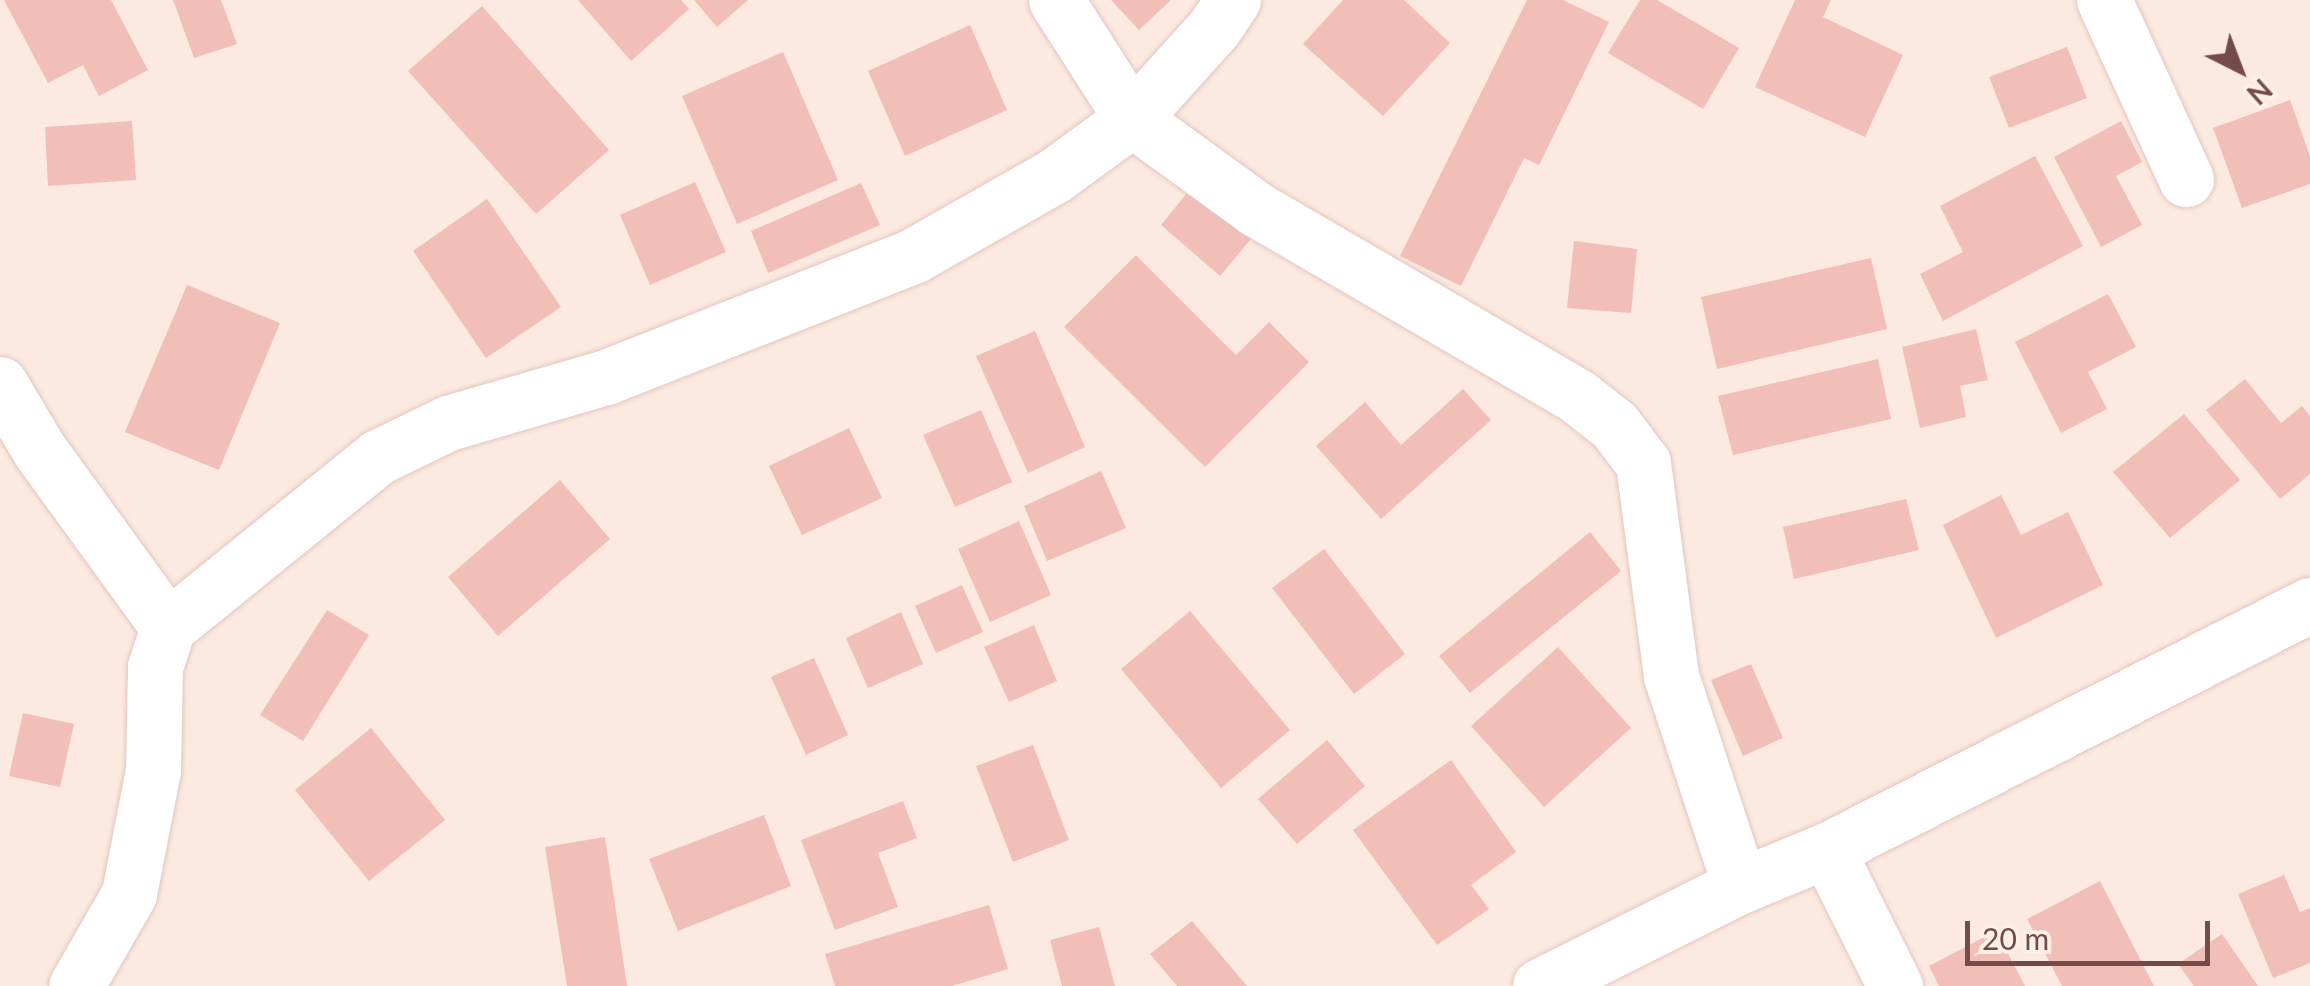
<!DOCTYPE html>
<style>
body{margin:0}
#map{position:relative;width:2310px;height:986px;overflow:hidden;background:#fceae0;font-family:Lato,sans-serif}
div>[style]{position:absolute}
.building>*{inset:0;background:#f2beb8}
.roads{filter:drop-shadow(0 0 2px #e2c5bf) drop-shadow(0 0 2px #e2c5bf)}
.street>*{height:55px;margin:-27.5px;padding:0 27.5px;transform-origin:27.5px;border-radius:27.5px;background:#fff}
span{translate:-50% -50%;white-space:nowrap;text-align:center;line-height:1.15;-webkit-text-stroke:10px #ffefe7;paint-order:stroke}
.north{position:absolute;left:2190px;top:20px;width:100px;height:100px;-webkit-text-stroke:8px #ffefe7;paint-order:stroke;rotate:138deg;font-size:28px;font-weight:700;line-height:40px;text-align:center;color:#734b47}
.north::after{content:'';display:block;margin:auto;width:35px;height:45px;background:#734b47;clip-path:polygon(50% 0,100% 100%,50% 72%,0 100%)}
.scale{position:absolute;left:1965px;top:921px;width:245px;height:45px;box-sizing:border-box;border:5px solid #734b47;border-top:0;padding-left:12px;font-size:30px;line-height:35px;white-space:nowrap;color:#734b47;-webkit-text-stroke:8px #ffefe7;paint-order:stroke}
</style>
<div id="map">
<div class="building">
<div style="clip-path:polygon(4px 0,111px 0,148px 70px,99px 96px,83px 65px,48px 83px)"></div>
<div style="clip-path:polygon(173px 0,221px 0,237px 44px,194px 58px)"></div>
<div style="clip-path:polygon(578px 0,681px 0,689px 9px,631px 61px)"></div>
<div style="clip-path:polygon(694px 0,748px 0,717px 27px)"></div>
<div style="clip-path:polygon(1111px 0,1171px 0,1139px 30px)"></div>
<div style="clip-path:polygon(1343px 0,1404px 0,1450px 43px,1383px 116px,1303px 44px)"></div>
<div style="clip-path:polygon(1527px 0,1563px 0,1609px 22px,1539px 165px,1524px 158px,1461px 286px,1400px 256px)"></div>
<div style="clip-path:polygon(1640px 0,1657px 0,1739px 48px,1703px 109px,1608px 53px)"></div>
<div style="clip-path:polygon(1795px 0,1831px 0,1823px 17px,1903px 55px,1865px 137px,1755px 87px)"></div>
<div style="clip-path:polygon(482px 6px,609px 150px,536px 214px,408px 71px)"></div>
<div style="clip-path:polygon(970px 25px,1007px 110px,905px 156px,868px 71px)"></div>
<div style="clip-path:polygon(2067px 47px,2087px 98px,2009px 128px,1989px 77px)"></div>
<div style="clip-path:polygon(783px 52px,838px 180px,737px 224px,682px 96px)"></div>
<div style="clip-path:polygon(2290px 100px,2310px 156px,2310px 184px,2242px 208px,2213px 128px)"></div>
<div style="clip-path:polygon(132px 121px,136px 180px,48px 186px,45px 127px)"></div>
<div style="clip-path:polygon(2121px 121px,2142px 162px,2116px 176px,2142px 225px,2101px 247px,2054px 157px)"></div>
<div style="clip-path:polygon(2035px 156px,2083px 246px,1943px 321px,1920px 274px,1963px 252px,1940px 206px)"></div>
<div style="clip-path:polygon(695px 182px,726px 252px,650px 285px,620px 215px)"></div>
<div style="clip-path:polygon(861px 183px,880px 225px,768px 273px,751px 231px)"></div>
<div style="clip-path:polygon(1191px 188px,1251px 239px,1220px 276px,1161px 225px)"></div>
<div style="clip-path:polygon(487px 199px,561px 307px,486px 358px,413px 251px)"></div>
<div style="clip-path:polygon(1574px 241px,1637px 249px,1631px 313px,1567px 308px)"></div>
<div style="clip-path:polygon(1136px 255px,1236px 355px,1269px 322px,1309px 362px,1205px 467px,1064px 327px)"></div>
<div style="clip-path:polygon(1871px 258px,1887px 329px,1717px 369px,1701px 297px)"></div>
<div style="clip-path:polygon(187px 285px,280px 323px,219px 470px,125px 432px)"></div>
<div style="clip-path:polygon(2108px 294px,2136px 347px,2088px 372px,2107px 409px,2061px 433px,2015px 342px)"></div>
<div style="clip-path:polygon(1976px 329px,1988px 380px,1960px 386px,1966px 417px,1920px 428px,1902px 347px)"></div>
<div style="clip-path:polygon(1035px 331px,1085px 447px,1028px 473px,976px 356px)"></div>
<div style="clip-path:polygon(1878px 359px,1891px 419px,1733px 455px,1718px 396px)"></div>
<div style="clip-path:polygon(2245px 379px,2281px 423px,2302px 406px,2310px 416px,2310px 474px,2280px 499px,2206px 410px)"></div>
<div style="clip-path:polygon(1463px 389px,1491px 420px,1381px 519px,1316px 446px,1365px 402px,1401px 445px)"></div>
<div style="clip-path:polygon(981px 410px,1012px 482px,955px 507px,923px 435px)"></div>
<div style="clip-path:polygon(2184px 414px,2240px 480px,2170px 538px,2113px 472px)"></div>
<div style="clip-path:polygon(849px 428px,882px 498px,802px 535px,769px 466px)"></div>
<div style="clip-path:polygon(1101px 471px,1126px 528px,1047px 561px,1024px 506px)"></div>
<div style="clip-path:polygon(560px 480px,610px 539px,498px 636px,448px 577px)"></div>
<div style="clip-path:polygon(2001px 495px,2021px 535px,2068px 512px,2103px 585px,1996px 638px,1943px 525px)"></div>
<div style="clip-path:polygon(1906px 499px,1919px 550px,1794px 579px,1783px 527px)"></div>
<div style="clip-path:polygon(1019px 521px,1051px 595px,990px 622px,958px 549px)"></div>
<div style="clip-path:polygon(1590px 532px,1621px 571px,1470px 693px,1439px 656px)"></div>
<div style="clip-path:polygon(1324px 549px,1405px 654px,1354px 694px,1272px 588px)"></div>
<div style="clip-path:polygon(962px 585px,983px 632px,936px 653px,915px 606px)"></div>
<div style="clip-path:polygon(327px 610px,369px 635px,303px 741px,260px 715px)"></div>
<div style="clip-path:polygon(1190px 611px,1290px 730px,1221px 788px,1121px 669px)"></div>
<div style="clip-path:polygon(901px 612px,923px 664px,868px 688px,846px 638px)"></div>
<div style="clip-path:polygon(1034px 625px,1057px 681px,1009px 702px,984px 647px)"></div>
<div style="clip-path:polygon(1558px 647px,1631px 728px,1544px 807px,1471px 726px)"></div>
<div style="clip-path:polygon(814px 658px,848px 735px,806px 755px,771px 677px)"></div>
<div style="clip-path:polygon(1751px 664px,1783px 738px,1743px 756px,1711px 680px)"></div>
<div style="clip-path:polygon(23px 713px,74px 724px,60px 787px,9px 776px)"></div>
<div style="clip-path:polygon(371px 728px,445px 820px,369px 881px,295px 790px)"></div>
<div style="clip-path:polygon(1327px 740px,1365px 786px,1297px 844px,1258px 799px)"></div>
<div style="clip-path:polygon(1033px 745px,1069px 840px,1013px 862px,976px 766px)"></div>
<div style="clip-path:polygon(1451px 760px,1516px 852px,1471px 885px,1489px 909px,1437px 945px,1353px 830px)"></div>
<div style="clip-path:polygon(903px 801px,917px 838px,878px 853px,898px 907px,835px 930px,801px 840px)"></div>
<div style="clip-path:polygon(764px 815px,791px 886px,678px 931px,649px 859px)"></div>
<div style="clip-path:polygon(605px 837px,627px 986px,567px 986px,545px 847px)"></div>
<div style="clip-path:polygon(2284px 875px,2300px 912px,2310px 908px,2310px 963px,2273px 978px,2238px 894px)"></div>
<div style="clip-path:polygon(2100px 881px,2154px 986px,2062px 986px,2027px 919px)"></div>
<div style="clip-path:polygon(989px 905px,1008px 969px,952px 986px,835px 986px,825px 954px)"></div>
<div style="clip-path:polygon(1192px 921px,1247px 986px,1177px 986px,1150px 954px)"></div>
<div style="clip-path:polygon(1099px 927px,1115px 986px,1062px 986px,1050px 940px)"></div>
<div style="clip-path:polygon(1996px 931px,2025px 986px,1939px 986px,1929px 966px)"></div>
<div style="clip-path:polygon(2222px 934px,2258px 986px,2194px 986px,2178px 964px)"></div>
</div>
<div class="roads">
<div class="street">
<div style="left:1056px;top:0;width:141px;rotate:57.4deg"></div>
<div style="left:1132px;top:119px;width:153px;rotate:36deg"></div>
<div style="left:1256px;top:209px;width:371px;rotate:30.2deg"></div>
<div style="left:1577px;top:396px;width:47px;rotate:38.1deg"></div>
<div style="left:1614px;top:425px;width:48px;rotate:52.7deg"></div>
<div style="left:1643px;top:463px;width:215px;rotate:82.5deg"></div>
<div style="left:1671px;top:676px;width:221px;rotate:71.8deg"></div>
<div style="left:2104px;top:0;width:197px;rotate:65.4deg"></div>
<div style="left:0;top:384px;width:78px;rotate:59.2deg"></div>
<div style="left:40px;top:451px;width:218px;rotate:54deg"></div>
<div style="left:168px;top:627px;width:42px;rotate:108deg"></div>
<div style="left:155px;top:667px;width:103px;rotate:91.1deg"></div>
<div style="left:153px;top:770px;width:126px;rotate:101deg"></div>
<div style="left:129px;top:894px;width:106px;rotate:119.9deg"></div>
<div style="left:168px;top:627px;width:270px;rotate:-39deg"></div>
<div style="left:378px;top:457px;width:78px;rotate:-25.9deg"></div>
<div style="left:448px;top:423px;width:165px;rotate:-16.2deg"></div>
<div style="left:606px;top:377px;width:330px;rotate:-21.5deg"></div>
<div style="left:913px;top:256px;width:162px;rotate:-29.6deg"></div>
<div style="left:1054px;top:176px;width:97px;rotate:-36.2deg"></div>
<div style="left:1132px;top:119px;width:122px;rotate:-48deg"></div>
<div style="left:1214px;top:28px;width:34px;rotate:-56deg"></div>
<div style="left:1827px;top:850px;width:152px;rotate:63.4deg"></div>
<div style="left:1540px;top:986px;width:224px;rotate:-26.6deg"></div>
<div style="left:1740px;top:886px;width:94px;rotate:-22.5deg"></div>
<div style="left:1827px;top:850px;width:542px;rotate:-26.9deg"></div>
</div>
</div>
<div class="north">N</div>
<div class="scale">20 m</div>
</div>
